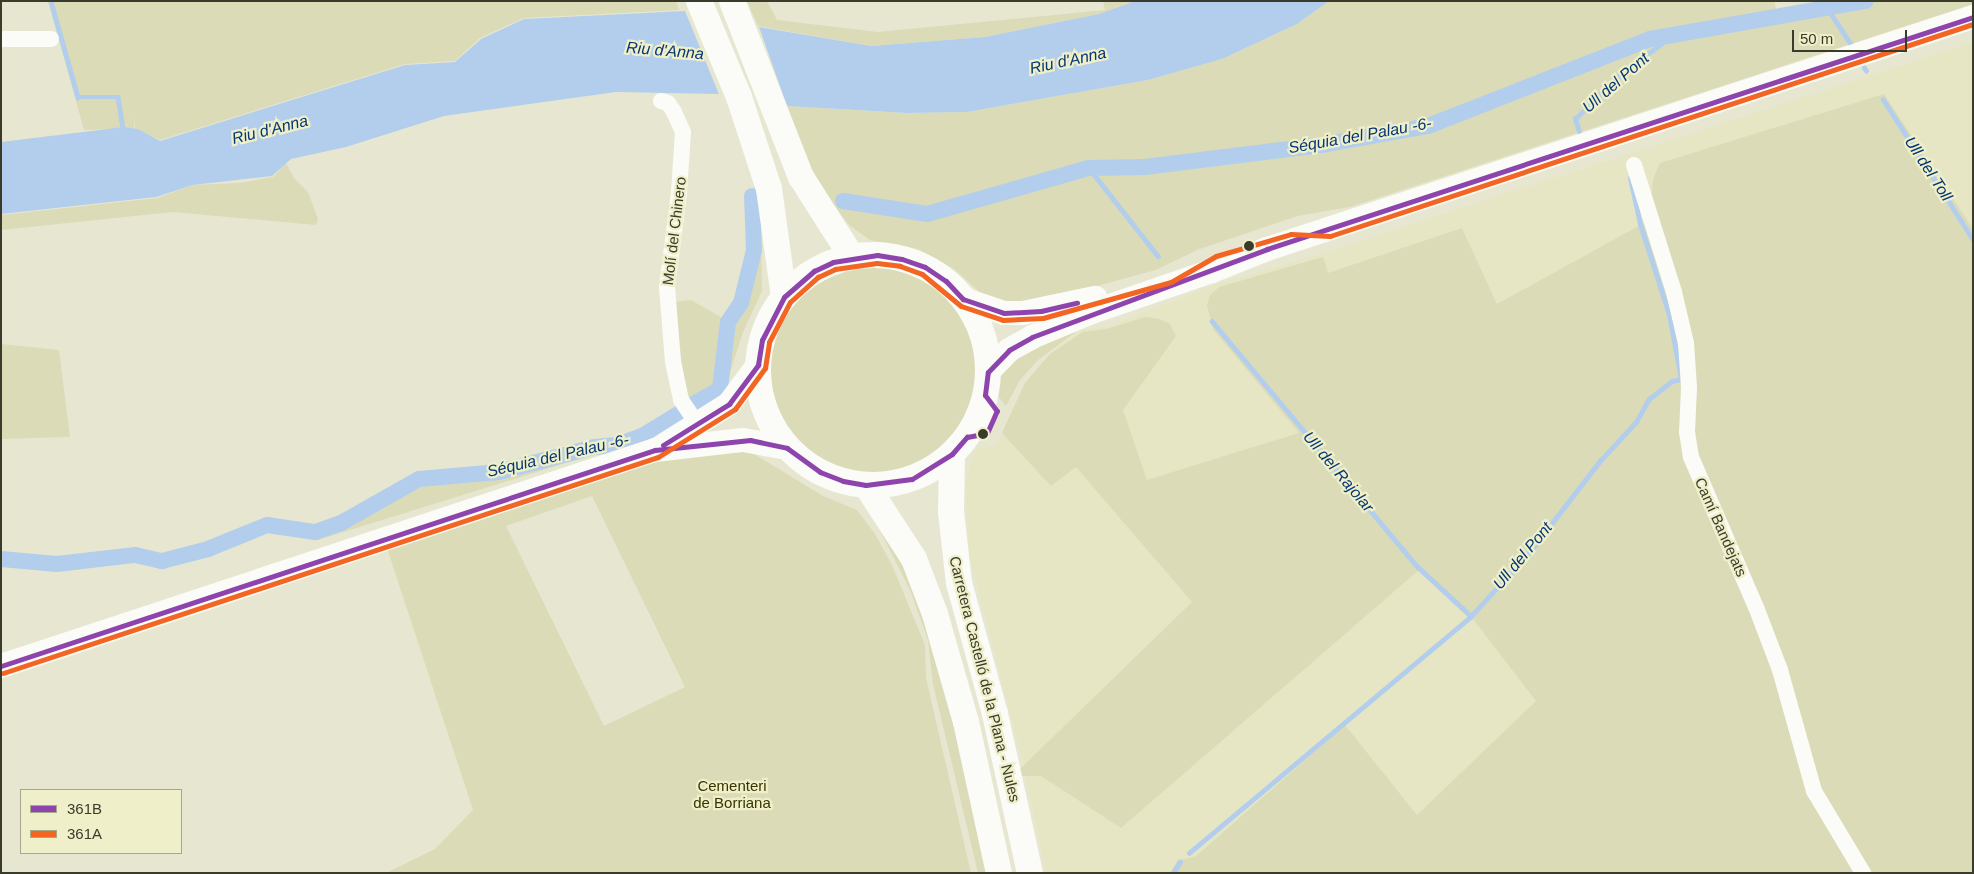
<!DOCTYPE html>
<meta charset="utf-8">
<style>
body{margin:0}
#map{position:relative;width:1974px;height:874px;overflow:hidden;background:#e7e7d1;font-family:Helvetica,sans-serif}
div>[style]{position:absolute}
.built>*{inset:0;background:#e7e6c4}
.green>*{inset:0;background:#dbdbb7}
.round{border-radius:50%}
.water>*{inset:0;background:#b3ceec}
.pier>*{inset:0;background:#e7e7d1}
.stream>*{height:4.5px;margin:-2.25px;padding:0 2.25px;transform-origin:2.25px;border-radius:2.25px;background:#b3ceec}
.canal>*{height:16px;margin:-8px;padding:0 8px;transform-origin:8px;border-radius:8px;background:#b3ceec}
.street>*{height:16px;margin:-8px;padding:0 8px;transform-origin:8px;border-radius:8px;background:#fbfbf8}
.secondary>*{height:24px;margin:-12px;padding:0 12px;transform-origin:12px;border-radius:12px;background:#fbfbf8}
.primary>*{height:26px;margin:-13px;padding:0 13px;transform-origin:13px;border-radius:13px;background:#fbfbf8}
.primary>.ring{margin:-13px;padding:0;box-sizing:content-box;background:none;border:26px solid #fbfbf8;border-radius:50%}
.bus-1>*{height:5px;margin:-2.5px;padding:0 2.5px;transform-origin:2.5px;border-radius:2.5px;background:#8e44ad}
.bus-2>*{height:5px;margin:-2.5px;padding:0 2.5px;transform-origin:2.5px;border-radius:2.5px;background:#f26522}
.dots>*{width:14px;height:14px;translate:-50% -50%;box-sizing:border-box;border:2px solid #efefc9;border-radius:50%}
span{translate:-50% -50%;white-space:nowrap;text-align:center;line-height:1.15;-webkit-text-stroke:4.5px #efefc9;paint-order:stroke}
.street-label{font-size:15px;color:#3b3b2c}
.park-label{font-size:15px;color:#383500}
.water-label{font-size:16px;color:#043774;font-style:italic}
.frame{position:absolute;inset:0;border:2px solid #3b3b2c;pointer-events:none}
.legend{position:absolute;left:20px;top:789px;width:162px;height:65px;box-sizing:border-box;background:#efefc9;border:1px solid #a7a78a;margin:0;padding:6px 9px;list-style:none;font-size:15px;color:#3b3b2c}
.legend li{display:flex;align-items:center;gap:10px;height:25px}
.legend b{width:25px;border:1px solid #a7a78a}
.scale{position:absolute;left:1792px;top:30px;width:115px;height:22px;box-sizing:border-box;border:2px solid #3b3b2c;border-top:0;padding-left:6px;font-size:15px;line-height:18px;white-space:nowrap;color:#3b3b2c;-webkit-text-stroke:4px #efefc9;paint-order:stroke}
</style>
<div id="map">
<div class="built">
<div style="clip-path:polygon(1973px 42px,1973px 873px,1046px 873px,1021px 756px,969px 554px,965px 488px,971px 460px,978px 449px,996px 446px,1024px 383px,1050px 353px,1082px 330px,1107px 327px,1211px 286px,1326px 252px)"></div>
</div>
<div class="green">
<div style="clip-path:polygon(48px 1px,676px 1px,679px 10px,524px 18px,480px 38px,455px 61px,405px 64px,160px 140px,135px 129px,134px 115px,134px 128px,84px 130px)"></div>
<div style="clip-path:polygon(747px 1px,767px 1px,777px 20px,878px 32px,1105px 10px,1103px 1px,1134px 1px,1099px 14px,985px 37px,871px 46px,758px 26px)"></div>
<div style="clip-path:polygon(1329px 1px,1774px 1px,1777px 12px,1833px 1px,1973px 1px,1973px 4px,1350px 207px,1297px 216px,1197px 250px,1156px 270px,1086px 289px,1012px 304px,984px 296px,954px 269px,918px 249px,870px 240px,849px 225px,815px 180px,786px 106px,903px 113px,967px 112px,1148px 80px,1222px 59px,1297px 24px)"></div>
<div style="clip-path:polygon(1884px 94px,1973px 229px,1973px 873px,1868px 873px,1816px 782px,1694px 452px,1692px 393px,1651px 201px,1653px 179px,1660px 163px)"></div>
<div style="clip-path:polygon(286px 163px,294px 178px,308px 192px,318px 219px,316px 225px,173px 212px,1px 230px,1px 215px,157px 198px,193px 185px,239px 183px,273px 177px)"></div>
<div style="clip-path:polygon(752px 193px,761px 231px,762px 291px,743px 332px,724px 391px,696px 411px,686px 392px,673px 302px,691px 300px,728px 321px,740px 302px,749px 277px,753px 251px)"></div>
<div style="clip-path:polygon(1646px 222px,1679px 341px,1683px 417px,1755px 607px,1794px 736px,1860px 873px,1170px 873px,1178px 860px,1195px 857px,1345px 725px,1417px 815px,1536px 701px,1473px 619px,1419px 570px,1121px 828px,1041px 776px,1022px 776px,1020px 769px,1192px 602px,1076px 467px,1051px 486px,1002px 433px,1025px 383px,1050px 354px,1083px 332px,1107px 329px,1145px 317px,1160px 319px,1170px 324px,1176px 336px,1123px 410px,1147px 480px,1299px 433px,1213px 329px,1207px 305px,1210px 295px,1219px 287px,1323px 257px,1328px 273px,1462px 228px,1497px 304px)"></div>
<div class="round" style="left:769px;top:266px;width:208px;height:208px"></div>
<div style="clip-path:polygon(1080px 329px,1038px 360px,1020px 380px,1006px 406px,995px 392px,998px 376px,1008px 358px)"></div>
<div style="clip-path:polygon(1px 344px,59px 350px,70px 437px,1px 439px)"></div>
<div style="clip-path:polygon(617px 446px,617px 447px,318px 540px,316px 532px,342px 523px,370px 505px,419px 480px,499px 472px,594px 447px)"></div>
<div style="clip-path:polygon(evenodd,704px 449px,751px 452px,823px 496px,857px 510px,875px 534px,892px 565px,925px 645px,926px 678px,971px 873px,386px 873px,435px 849px,473px 810px,387px 548px,612px 472px,704px 449px,592px 496px,685px 687px,604px 726px,506px 526px,592px 496px)"></div>
<div style="clip-path:polygon(876px 523px,891px 538px,933px 635px,989px 873px,978px 873px,933px 684px,928px 640px,910px 590px)"></div>
</div>
<div class="water">
<div style="clip-path:polygon(1135px 1px,1329px 1px,1297px 24px,1222px 59px,1148px 80px,967px 112px,906px 113px,787px 106px,759px 27px,871px 46px,985px 37px,1099px 14px)"></div>
<div style="clip-path:polygon(685px 11px,719px 94px,616px 92px,444px 116px,346px 147px,291px 159px,272px 176px,193px 185px,156px 197px,1px 214px,1px 142px,124px 127px,138px 129px,160px 141px,405px 65px,455px 62px,481px 39px,524px 19px)"></div>
</div>
<div class="pier">
<div style="clip-path:polygon(686px 11px,688px 11px,721px 94px,719px 94px)"></div>
</div>
<div class="stream">
<div style="left:51px;top:1px;width:100px;rotate:74.3deg"></div>
<div style="left:78px;top:97px;width:40px"></div>
<div style="left:118px;top:97px;width:33px;rotate:81deg"></div>
<div style="left:123px;top:130px;width:4px;rotate:135deg"></div>
<div style="left:1815px;top:1px;width:9px;rotate:84deg"></div>
<div style="left:1828px;top:9px;width:42px;rotate:56.7deg"></div>
<div style="left:1864px;top:67px;width:4px;rotate:56deg"></div>
<div style="left:1883px;top:99px;width:166px;rotate:57.3deg"></div>
<div style="left:1579px;top:132px;width:14px;rotate:-107deg"></div>
<div style="left:1575px;top:119px;width:64px;rotate:-44.4deg"></div>
<div style="left:1621px;top:74px;width:51px;rotate:-37.1deg"></div>
<div style="left:1662px;top:43px;width:6px;rotate:-90deg"></div>
<div style="left:1089px;top:168px;width:112px;rotate:51.9deg"></div>
<div style="left:1212px;top:321px;width:321px;rotate:50.1deg"></div>
<div style="left:1418px;top:567px;width:72px;rotate:42.8deg"></div>
<div style="left:1189px;top:853px;width:368px;rotate:-40deg"></div>
<div style="left:1471px;top:616px;width:84px;rotate:-47.4deg"></div>
<div style="left:1528px;top:554px;width:118px;rotate:-52.3deg"></div>
<div style="left:1600px;top:461px;width:53px;rotate:-47.3deg"></div>
<div style="left:1636px;top:422px;width:26px;rotate:-61deg"></div>
<div style="left:1649px;top:399px;width:29px;rotate:-38deg"></div>
<div style="left:1672px;top:381px;width:9px;rotate:-13deg"></div>
<div style="left:1681px;top:379px;width:65px;rotate:-100.6deg"></div>
<div style="left:1669px;top:315px;width:96px;rotate:-107.7deg"></div>
<div style="left:1640px;top:224px;width:47px;rotate:-102.3deg"></div>
<div style="left:1173px;top:873px;width:13px;rotate:-58deg"></div>
</div>
<div class="canal">
<div style="left:843px;top:201px;width:85px;rotate:8.8deg"></div>
<div style="left:927px;top:214px;width:168px;rotate:-15.9deg"></div>
<div style="left:1089px;top:168px;width:56px;rotate:-1deg"></div>
<div style="left:1145px;top:167px;width:178px;rotate:-7.1deg"></div>
<div style="left:1322px;top:145px;width:108px;rotate:-10.2deg"></div>
<div style="left:1428px;top:126px;width:238px;rotate:-21.4deg"></div>
<div style="left:1650px;top:39px;width:219px;rotate:-10deg"></div>
<div style="left:695px;top:403px;width:29px;rotate:-29deg"></div>
<div style="left:720px;top:389px;width:67px;rotate:-83.2deg"></div>
<div style="left:728px;top:322px;width:23px;rotate:-56deg"></div>
<div style="left:741px;top:303px;width:55px;rotate:-76.2deg"></div>
<div style="left:754px;top:250px;width:54px;rotate:-92.1deg"></div>
<div style="left:1px;top:559px;width:56px;rotate:5.1deg"></div>
<div style="left:57px;top:564px;width:79px;rotate:-6.6deg"></div>
<div style="left:135px;top:555px;width:28px;rotate:13deg"></div>
<div style="left:162px;top:561px;width:48px;rotate:-14.6deg"></div>
<div style="left:208px;top:549px;width:64px;rotate:-22.1deg"></div>
<div style="left:267px;top:525px;width:49px;rotate:8.3deg"></div>
<div style="left:315px;top:532px;width:28px;rotate:-19deg"></div>
<div style="left:341px;top:523px;width:90px;rotate:-29.4deg"></div>
<div style="left:419px;top:479px;width:80px;rotate:-5deg"></div>
<div style="left:499px;top:472px;width:98px;rotate:-14.7deg"></div>
<div style="left:594px;top:447px;width:23px;rotate:-5deg"></div>
<div style="left:617px;top:445px;width:27px;rotate:-20deg"></div>
<div style="left:642px;top:436px;width:44px;rotate:-31.2deg"></div>
</div>
<div class="street">
<div style="left:1px;top:39px;width:50px"></div>
<div style="left:661px;top:101px;width:7px;rotate:16deg"></div>
<div style="left:668px;top:103px;width:11px;rotate:56deg"></div>
<div style="left:674px;top:112px;width:22px;rotate:66deg"></div>
<div style="left:683px;top:132px;width:61px;rotate:93.8deg"></div>
<div style="left:679px;top:193px;width:95px;rotate:97.3deg"></div>
<div style="left:667px;top:287px;width:75px;rotate:85.4deg"></div>
<div style="left:673px;top:362px;width:39px;rotate:78deg"></div>
<div style="left:681px;top:400px;width:29px;rotate:56deg"></div>
<div style="left:1634px;top:165px;width:133px;rotate:72.5deg"></div>
<div style="left:1674px;top:292px;width:52px;rotate:76.8deg"></div>
<div style="left:1686px;top:343px;width:44px;rotate:86.1deg"></div>
<div style="left:1689px;top:387px;width:45px;rotate:92.5deg"></div>
<div style="left:1687px;top:432px;width:25px;rotate:81deg"></div>
<div style="left:1691px;top:457px;width:163px;rotate:66.6deg"></div>
<div style="left:1756px;top:607px;width:67px;rotate:69.1deg"></div>
<div style="left:1780px;top:670px;width:126px;rotate:74.3deg"></div>
<div style="left:1814px;top:791px;width:96px;rotate:59.1deg"></div>
</div>
<div class="secondary">
<div style="left:963px;top:299px;width:43px;rotate:18.9deg"></div>
<div style="left:1004px;top:313px;width:19px"></div>
<div style="left:1023px;top:313px;width:74px;rotate:-11.8deg"></div>
<div style="left:988px;top:372px;width:30px;rotate:-46deg"></div>
<div style="left:1009px;top:350px;width:26px;rotate:-29deg"></div>
<div style="left:1032px;top:337px;width:65px;rotate:-22.6deg"></div>
<div style="left:1092px;top:312px;width:127px;rotate:-18.9deg"></div>
<div style="left:1212px;top:271px;width:59px;rotate:-21.8deg"></div>
<div style="left:1267px;top:249px;width:743px;rotate:-18.19deg"></div>
<div style="left:661px;top:447px;width:80px;rotate:-32.3deg"></div>
<div style="left:729px;top:404px;width:49px;rotate:-53.4deg"></div>
<div style="left:1px;top:666px;width:689px;rotate:-18.28deg"></div>
<div style="left:655px;top:450px;width:89px;rotate:-6.5deg"></div>
<div style="left:743px;top:440px;width:45px;rotate:10.3deg"></div>
</div>
<div class="primary">
<div style="left:699px;top:1px;width:104px;rotate:67.4deg"></div>
<div style="left:739px;top:97px;width:97px;rotate:71.9deg"></div>
<div style="left:769px;top:189px;width:109px;rotate:82.1deg"></div>
<div style="left:732px;top:1px;width:189px;rotate:68.6deg"></div>
<div style="left:801px;top:177px;width:95px;rotate:57.5deg"></div>
<div class="ring" style="left:758px;top:255px;width:204px;height:204px"></div>
<div style="left:952px;top:454px;width:58px;rotate:91deg"></div>
<div style="left:951px;top:512px;width:71px;rotate:83.6deg"></div>
<div style="left:959px;top:583px;width:136px;rotate:74.6deg"></div>
<div style="left:995px;top:714px;width:163px;rotate:77.6deg"></div>
<div style="left:866px;top:485px;width:88px;rotate:57deg"></div>
<div style="left:914px;top:559px;width:59px;rotate:69.1deg"></div>
<div style="left:935px;top:614px;width:112px;rotate:74deg"></div>
<div style="left:966px;top:722px;width:155px;rotate:77.7deg"></div>
</div>
<div class="bus-1">
<div style="left:663px;top:445px;width:78px;rotate:-31.8deg"></div>
<div style="left:729px;top:404px;width:49px;rotate:-53.4deg"></div>
<div style="left:758px;top:365px;width:25px;rotate:-81deg"></div>
<div style="left:762px;top:340px;width:48px;rotate:-62.9deg"></div>
<div style="left:784px;top:297px;width:40px;rotate:-41deg"></div>
<div style="left:814px;top:271px;width:21px;rotate:-25deg"></div>
<div style="left:833px;top:262px;width:45px;rotate:-9deg"></div>
<div style="left:877px;top:255px;width:25px;rotate:9deg"></div>
<div style="left:902px;top:259px;width:24px;rotate:19deg"></div>
<div style="left:925px;top:267px;width:25px;rotate:34deg"></div>
<div style="left:946px;top:281px;width:25px;rotate:47deg"></div>
<div style="left:963px;top:299px;width:43px;rotate:18.9deg"></div>
<div style="left:1004px;top:313px;width:37px;rotate:-3deg"></div>
<div style="left:1041px;top:311px;width:37px;rotate:-13deg"></div>
<div style="left:1px;top:666px;width:689px;rotate:-18.28deg"></div>
<div style="left:655px;top:450px;width:96px;rotate:-6deg"></div>
<div style="left:750px;top:440px;width:38px;rotate:12deg"></div>
<div style="left:787px;top:448px;width:41px;rotate:36deg"></div>
<div style="left:820px;top:472px;width:25px;rotate:21deg"></div>
<div style="left:843px;top:481px;width:23px;rotate:10deg"></div>
<div style="left:866px;top:485px;width:46px;rotate:-7.4deg"></div>
<div style="left:912px;top:479px;width:47px;rotate:-32deg"></div>
<div style="left:952px;top:454px;width:23px;rotate:-49deg"></div>
<div style="left:967px;top:437px;width:20px;rotate:-11deg"></div>
<div style="left:987px;top:433px;width:24px;rotate:-66deg"></div>
<div style="left:997px;top:411px;width:20px;rotate:-127deg"></div>
<div style="left:985px;top:395px;width:23px;rotate:-83deg"></div>
<div style="left:988px;top:372px;width:30px;rotate:-46deg"></div>
<div style="left:1009px;top:350px;width:26px;rotate:-29deg"></div>
<div style="left:1032px;top:337px;width:251px;rotate:-20.5deg"></div>
<div style="left:1267px;top:249px;width:743px;rotate:-18.19deg"></div>
</div>
<div class="bus-2">
<div style="left:3px;top:673px;width:690px;rotate:-18.25deg"></div>
<div style="left:658px;top:457px;width:91px;rotate:-31.9deg"></div>
<div style="left:735px;top:409px;width:51px;rotate:-53.8deg"></div>
<div style="left:765px;top:368px;width:26px;rotate:-81deg"></div>
<div style="left:769px;top:342px;width:45px;rotate:-62.3deg"></div>
<div style="left:790px;top:302px;width:38px;rotate:-42deg"></div>
<div style="left:818px;top:277px;width:19px;rotate:-25deg"></div>
<div style="left:835px;top:269px;width:42px;rotate:-8.1deg"></div>
<div style="left:877px;top:263px;width:23px;rotate:7deg"></div>
<div style="left:900px;top:266px;width:23px;rotate:20deg"></div>
<div style="left:922px;top:274px;width:50px;rotate:39.4deg"></div>
<div style="left:961px;top:306px;width:44px;rotate:18.4deg"></div>
<div style="left:1003px;top:320px;width:40px;rotate:-2.9deg"></div>
<div style="left:1043px;top:318px;width:133px;rotate:-15.7deg"></div>
<div style="left:1171px;top:282px;width:52px;rotate:-30deg"></div>
<div style="left:1216px;top:256px;width:78px;rotate:-16.3deg"></div>
<div style="left:1291px;top:234px;width:39px;rotate:3deg"></div>
<div style="left:1330px;top:236px;width:677px;rotate:-18.25deg"></div>
</div>
<div class="dots">
<div style="left:1249px;top:246px;background:#3b3b2c"></div>
<div style="left:983px;top:434px;background:#3b3b2c"></div>
</div>
<div class="street-label">
<span style="left:674px;top:231px;rotate:-83deg">Molí del Chinero</span>
<span style="left:1721px;top:527px;rotate:66deg">Camí Bandejats</span>
<span style="left:985px;top:679px;rotate:76deg">Carretera Castelló de la Plana - Nules</span>
</div>
<div class="park-label">
<span style="left:732px;top:794px">Cementeri<br>de Borriana</span>
</div>
<div class="water-label">
<span style="left:665px;top:51px;rotate:5deg">Riu d'Anna</span>
<span style="left:1068px;top:61px;rotate:-12deg">Riu d'Anna</span>
<span style="left:1616px;top:83px;rotate:-41deg">Ull del Pont</span>
<span style="left:270px;top:130px;rotate:-14deg">Riu d'Anna</span>
<span style="left:1360px;top:136px;rotate:-10deg">Séquia del Palau -6-</span>
<span style="left:1928px;top:169px;rotate:57deg">Ull del Toll</span>
<span style="left:558px;top:456px;rotate:-13deg">Séquia del Palau -6-</span>
<span style="left:1338px;top:472px;rotate:50deg">Ull del Rajolar</span>
<span style="left:1523px;top:556px;rotate:-50deg">Ull del Pont</span>
</div>
<div class="frame"></div>
<ul class="legend">
<li><b style="height:6px;background:#8e44ad"></b>361B</li>
<li><b style="height:6px;background:#f26522"></b>361A</li>
</ul>
<div class="scale">50 m</div>
</div>
